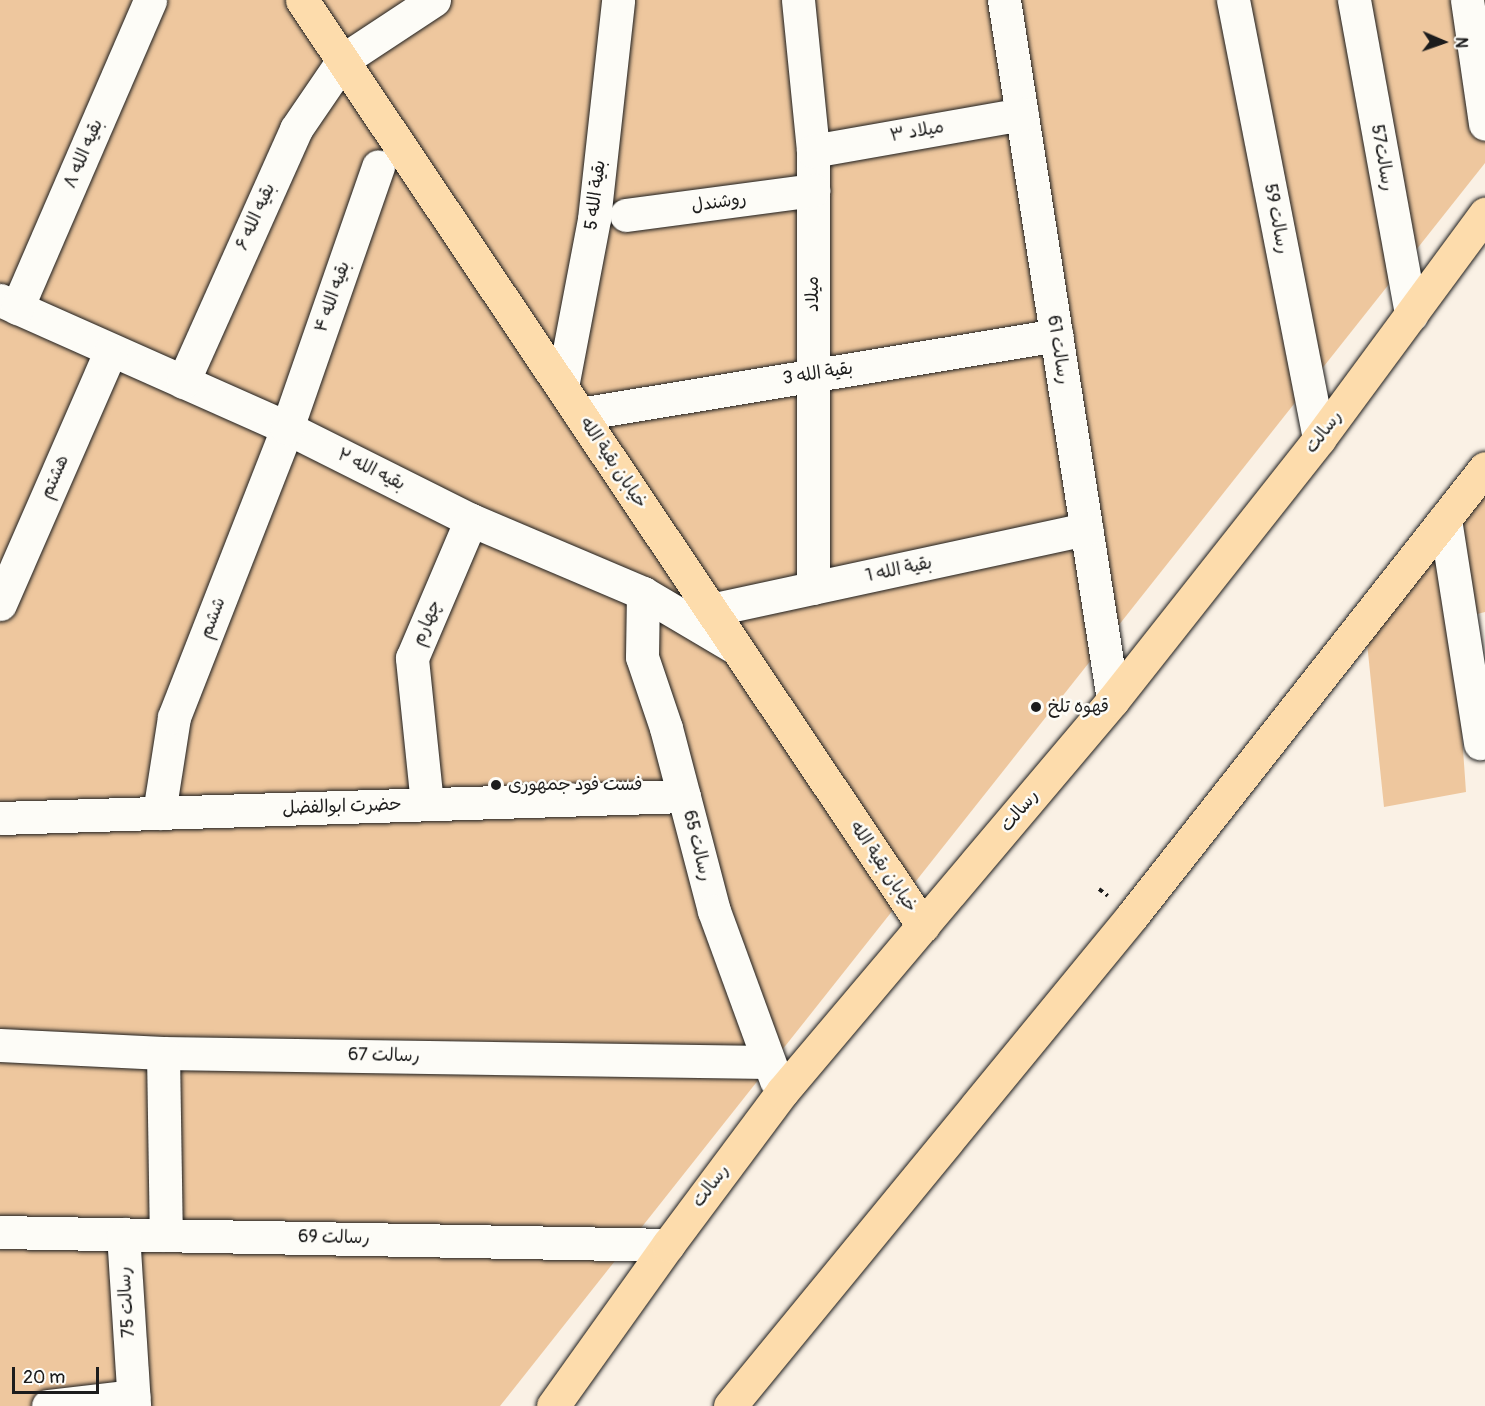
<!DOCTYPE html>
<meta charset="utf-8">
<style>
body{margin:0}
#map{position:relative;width:1485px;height:1406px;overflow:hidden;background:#faf1e5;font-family:Pangolin,"Playpen Sans Arabic",sans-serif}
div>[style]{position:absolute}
.building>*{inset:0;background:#eec79e}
.path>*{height:4px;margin-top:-2px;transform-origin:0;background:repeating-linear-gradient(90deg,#1c1c1c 0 4.5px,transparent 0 9px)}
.roads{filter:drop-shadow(0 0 2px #1c1c1c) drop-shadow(0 0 2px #1c1c1c)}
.minor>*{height:33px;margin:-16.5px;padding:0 16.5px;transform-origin:16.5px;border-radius:16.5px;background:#fdfcf7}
.major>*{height:33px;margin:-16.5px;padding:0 16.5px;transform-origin:16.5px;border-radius:16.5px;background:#fddcac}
.dots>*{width:16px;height:16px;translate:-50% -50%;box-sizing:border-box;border:3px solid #fdfcf7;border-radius:50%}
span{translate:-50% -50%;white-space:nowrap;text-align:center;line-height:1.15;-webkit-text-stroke:5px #fdfcf7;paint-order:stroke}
.street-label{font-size:18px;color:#1c1c1c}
.poi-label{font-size:18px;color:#1c1c1c}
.left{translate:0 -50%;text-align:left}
.north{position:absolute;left:1413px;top:12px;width:60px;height:60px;-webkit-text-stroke:4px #fdfcf7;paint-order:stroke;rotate:92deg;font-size:16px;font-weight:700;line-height:24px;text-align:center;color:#1c1c1c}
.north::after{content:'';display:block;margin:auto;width:21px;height:27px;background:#1c1c1c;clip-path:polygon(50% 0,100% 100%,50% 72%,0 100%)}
.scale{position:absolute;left:12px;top:1367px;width:87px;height:27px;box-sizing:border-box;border:3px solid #1c1c1c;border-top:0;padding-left:8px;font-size:18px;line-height:21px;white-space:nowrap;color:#1c1c1c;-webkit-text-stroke:4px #fdfcf7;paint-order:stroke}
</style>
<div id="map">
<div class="building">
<div style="clip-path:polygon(0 0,1485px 0,1485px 163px,500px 1406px,0 1406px)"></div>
<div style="clip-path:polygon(1485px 479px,1485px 612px,1454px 620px,1466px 792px,1384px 807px,1367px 643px)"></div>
</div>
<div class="path">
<div style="left:1099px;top:889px;width:11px;rotate:38deg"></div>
</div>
<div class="roads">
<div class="minor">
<div style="left:798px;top:0;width:152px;rotate:84.3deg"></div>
<div style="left:813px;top:151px;width:437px;rotate:90deg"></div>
<div style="left:1004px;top:0;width:708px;rotate:81.15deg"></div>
<div style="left:1233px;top:0;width:447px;rotate:78.9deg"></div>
<div style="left:1354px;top:0;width:320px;rotate:79.7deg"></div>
<div style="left:1467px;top:0;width:125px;rotate:81.7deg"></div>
<div style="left:813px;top:151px;width:212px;rotate:-10deg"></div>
<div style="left:626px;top:215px;width:189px;rotate:-7.6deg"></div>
<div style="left:0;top:300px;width:314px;rotate:24deg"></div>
<div style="left:287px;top:428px;width:206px;rotate:26.6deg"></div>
<div style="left:471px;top:520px;width:187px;rotate:23deg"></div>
<div style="left:643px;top:593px;width:108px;rotate:30.6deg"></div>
<div style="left:17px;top:308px;width:335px;rotate:-66.6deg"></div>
<div style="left:183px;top:382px;width:277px;rotate:-65.9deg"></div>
<div style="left:296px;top:129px;width:83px;rotate:-55.7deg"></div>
<div style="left:343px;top:60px;width:109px;rotate:-33.4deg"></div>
<div style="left:562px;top:387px;width:171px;rotate:-79.2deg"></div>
<div style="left:594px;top:219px;width:220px;rotate:-83.7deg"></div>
<div style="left:580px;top:414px;width:483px;rotate:-9.4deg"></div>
<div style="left:1445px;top:519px;width:227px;rotate:81.1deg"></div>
<div style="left:643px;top:593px;width:64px;rotate:90.9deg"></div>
<div style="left:642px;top:657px;width:75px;rotate:71.3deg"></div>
<div style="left:666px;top:728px;width:189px;rotate:75.3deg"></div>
<div style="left:714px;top:911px;width:180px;rotate:69.9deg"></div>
<div style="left:0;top:604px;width:277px;rotate:-66.4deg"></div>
<div style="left:711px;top:610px;width:384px;rotate:-12.2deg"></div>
<div style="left:427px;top:804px;width:147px;rotate:-95.9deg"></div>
<div style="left:412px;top:658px;width:150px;rotate:-66.9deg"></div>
<div style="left:159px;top:813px;width:97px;rotate:-81.1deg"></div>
<div style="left:174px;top:717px;width:310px;rotate:-68.6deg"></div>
<div style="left:287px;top:428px;width:277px;rotate:-70.8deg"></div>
<div style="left:0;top:818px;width:684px;rotate:-1.84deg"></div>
<div style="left:0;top:1045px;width:163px;rotate:2.8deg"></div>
<div style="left:163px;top:1053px;width:605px;rotate:0.85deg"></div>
<div style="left:163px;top:1053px;width:182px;rotate:89.1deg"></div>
<div style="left:0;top:1232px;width:668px;rotate:1.11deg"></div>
<div style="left:123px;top:1234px;width:172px;rotate:86.3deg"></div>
<div style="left:48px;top:1406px;width:86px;rotate:-6.7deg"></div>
</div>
<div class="major">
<div style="left:302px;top:0;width:1115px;rotate:56.15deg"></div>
<div style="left:553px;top:1406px;width:198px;rotate:-54.5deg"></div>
<div style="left:668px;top:1245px;width:191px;rotate:-53.3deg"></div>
<div style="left:782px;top:1092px;width:513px;rotate:-49.82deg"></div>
<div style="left:1113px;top:700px;width:333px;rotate:-51.7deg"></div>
<div style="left:1319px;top:439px;width:280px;rotate:-53.6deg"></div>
<div style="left:730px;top:1406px;width:634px;rotate:-50.63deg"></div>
<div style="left:1132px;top:916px;width:570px;rotate:-51.76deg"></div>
</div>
</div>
<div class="dots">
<div style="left:1036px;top:707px;background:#1c1c1c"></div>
<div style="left:496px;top:785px;background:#1c1c1c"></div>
</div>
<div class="street-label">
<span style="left:917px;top:132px;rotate:-10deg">میلاد ۳</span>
<span style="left:84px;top:154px;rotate:-67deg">بقیه الله ۸</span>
<span style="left:1382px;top:158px;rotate:80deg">رسالت57</span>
<span style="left:596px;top:195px;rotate:-83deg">بقیة الله 5</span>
<span style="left:719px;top:203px;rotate:-8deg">روشندل</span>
<span style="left:256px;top:217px;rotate:-66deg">بقیه الله ۶</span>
<span style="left:1276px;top:219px;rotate:79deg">رسالت 59</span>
<span style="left:813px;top:294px;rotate:-90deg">میلاد</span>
<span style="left:333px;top:297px;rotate:-71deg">بقیه الله ۴</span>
<span style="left:1058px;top:350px;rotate:81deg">رسالت 61</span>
<span style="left:818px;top:374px;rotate:-9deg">بقیة الله 3</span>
<span style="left:1324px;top:432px;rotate:-53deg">رسالت</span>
<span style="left:613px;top:463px;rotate:56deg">خیابان بقیة الله</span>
<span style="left:371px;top:470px;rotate:26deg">بقیه الله ۲</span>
<span style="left:55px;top:477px;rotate:-66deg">هشتم</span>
<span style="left:899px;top:570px;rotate:-12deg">بقیة الله 1</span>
<span style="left:213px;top:618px;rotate:-69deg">ششم</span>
<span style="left:427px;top:623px;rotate:-67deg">چهارم</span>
<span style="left:342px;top:807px;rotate:-2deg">حضرت ابوالفضل</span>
<span style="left:1020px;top:811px;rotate:-50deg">رسالت</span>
<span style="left:697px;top:846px;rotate:76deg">رسالت 65</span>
<span style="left:883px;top:867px;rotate:56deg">خیابان بقیة الله</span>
<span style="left:384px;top:1056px;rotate:1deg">رسالت 67</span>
<span style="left:711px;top:1186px;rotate:-53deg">رسالت</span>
<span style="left:334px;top:1238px;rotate:1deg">رسالت 69</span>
<span style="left:127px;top:1302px;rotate:-94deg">رسالت 75</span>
</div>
<div class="poi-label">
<span class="left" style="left:1048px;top:707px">قهوه تلخ</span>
<span class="left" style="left:508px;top:785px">فست فود جمهوری</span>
</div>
<div class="north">N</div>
<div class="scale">20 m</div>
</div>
